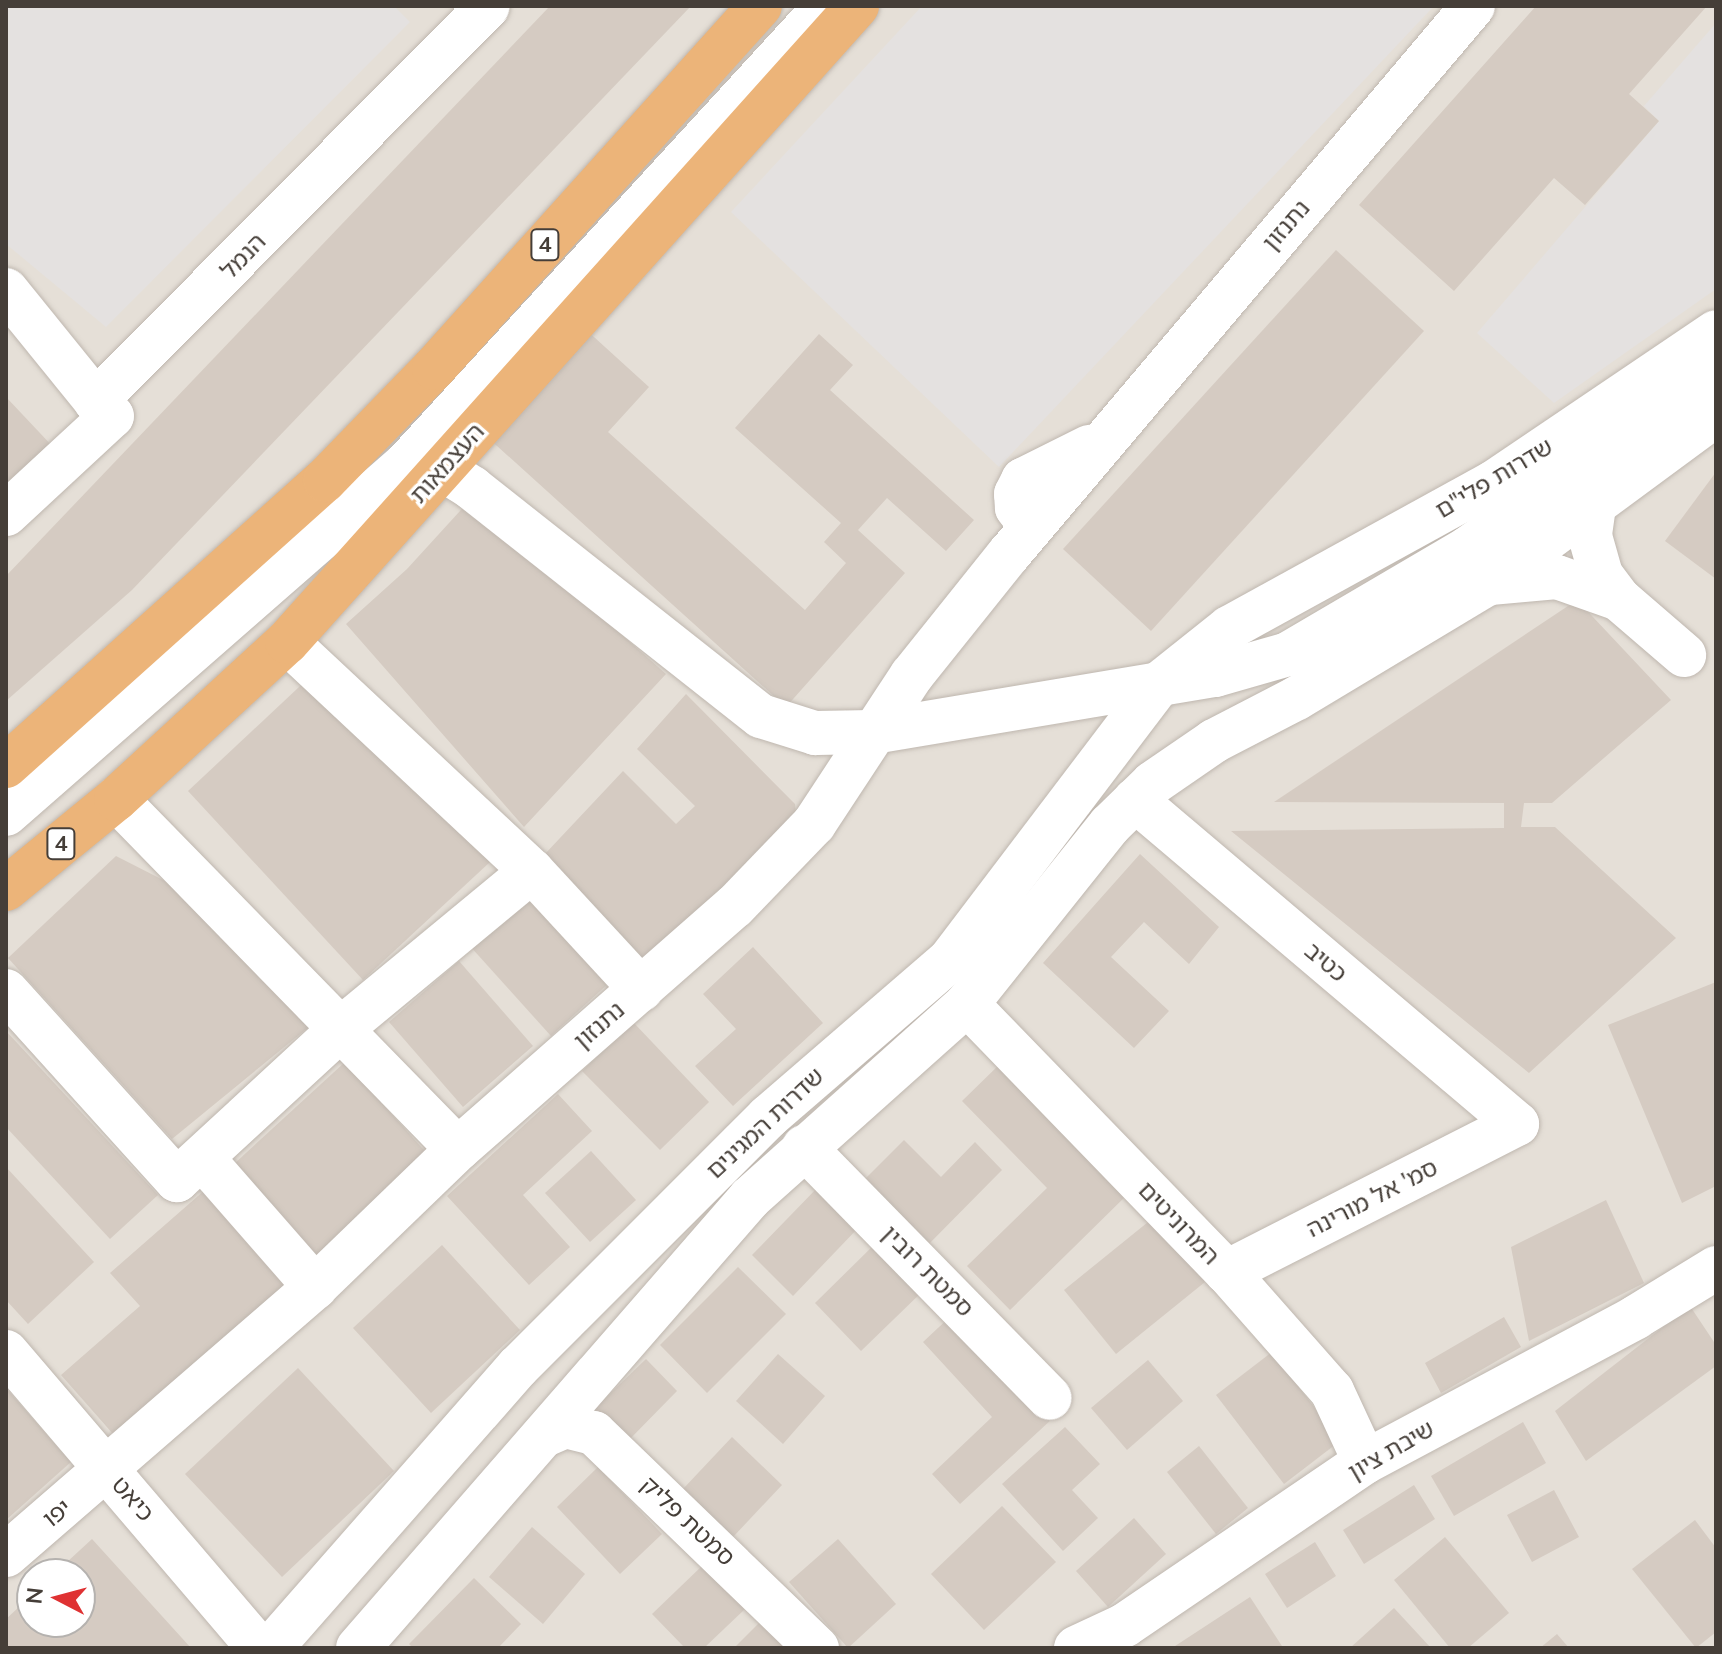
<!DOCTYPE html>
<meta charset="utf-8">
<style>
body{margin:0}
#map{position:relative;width:1722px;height:1654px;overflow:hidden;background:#f2eee8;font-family:Mulish,"Noto Sans Hebrew",sans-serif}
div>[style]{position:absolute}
.residential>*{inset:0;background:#e5dfd7}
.parking>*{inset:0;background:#e4e1e0}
.building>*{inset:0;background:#d5cbc2}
.roads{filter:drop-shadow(0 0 2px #bfb7af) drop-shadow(0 0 2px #bfb7af)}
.minor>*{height:44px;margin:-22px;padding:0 22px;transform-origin:22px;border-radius:22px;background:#fff}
.highway>*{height:44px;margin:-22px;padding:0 22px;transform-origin:22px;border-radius:22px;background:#ecb479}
span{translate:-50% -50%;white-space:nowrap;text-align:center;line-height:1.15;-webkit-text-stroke:7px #fff;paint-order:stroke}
.shield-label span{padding:2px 6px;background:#fff;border:2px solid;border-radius:6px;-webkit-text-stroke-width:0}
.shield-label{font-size:22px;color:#453e38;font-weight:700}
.street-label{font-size:24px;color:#453e38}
.frame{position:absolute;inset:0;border:8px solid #453e38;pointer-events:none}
.north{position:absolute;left:16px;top:1558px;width:80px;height:80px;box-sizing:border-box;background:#fff;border:2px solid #b5b2af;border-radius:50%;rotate:276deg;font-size:22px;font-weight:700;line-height:32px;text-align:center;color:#453e38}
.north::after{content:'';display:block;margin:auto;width:28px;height:36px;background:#df3233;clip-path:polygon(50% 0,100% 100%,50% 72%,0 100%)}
</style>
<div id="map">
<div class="residential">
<div style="clip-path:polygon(evenodd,6px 6px,1716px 6px,1716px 1648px,6px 1648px,6px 6px,32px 1574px,80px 1574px,80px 1622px,32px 1622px,32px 1574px)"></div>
</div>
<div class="parking">
<div style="clip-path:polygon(6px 6px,394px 6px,410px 22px,106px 327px,6px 244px)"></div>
<div style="clip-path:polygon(922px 6px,1434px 6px,999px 467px,731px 212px)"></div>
<div style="clip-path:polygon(1716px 23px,1716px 289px,1554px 403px,1477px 333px,1659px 121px,1644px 106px)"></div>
</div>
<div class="building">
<div style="clip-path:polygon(550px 6px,691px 6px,132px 590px,6px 701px,6px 576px)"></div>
<div style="clip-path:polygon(1536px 6px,1707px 6px,1629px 94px,1659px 121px,1585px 205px,1554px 178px,1454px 291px,1359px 205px)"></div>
<div style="clip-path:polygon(1336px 250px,1424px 331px,1151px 631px,1063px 549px)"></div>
<div style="clip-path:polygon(583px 327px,649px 387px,608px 432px,805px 610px,846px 563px,824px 542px,841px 523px,735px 428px,819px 334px,853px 365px,830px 390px,974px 520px,946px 551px,887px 498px,858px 530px,905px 573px,786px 707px,486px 436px)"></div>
<div style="clip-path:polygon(6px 397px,55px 449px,6px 494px)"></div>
<div style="clip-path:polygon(1716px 472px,1716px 579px,1665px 541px)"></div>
<div style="clip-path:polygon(470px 500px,666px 674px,524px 827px,346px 624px,407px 569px)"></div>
<div style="clip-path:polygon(1577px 600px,1671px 700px,1552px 803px,1524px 803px,1521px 827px,1555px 827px,1676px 938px,1529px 1073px,1231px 831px,1504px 828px,1504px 803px,1274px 802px)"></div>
<div style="clip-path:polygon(315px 672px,490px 862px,363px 980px,188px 791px)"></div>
<div style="clip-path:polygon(686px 694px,795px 804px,797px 825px,647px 966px,544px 855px,623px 771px,676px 824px,695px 806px,637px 749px)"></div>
<div style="clip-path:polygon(1140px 854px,1219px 927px,1189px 964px,1144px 922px,1111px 957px,1169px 1011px,1134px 1048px,1043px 963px)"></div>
<div style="clip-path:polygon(116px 856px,169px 883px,310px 1026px,172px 1139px,8px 958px)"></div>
<div style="clip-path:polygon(528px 892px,610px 982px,551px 1036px,469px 945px)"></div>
<div style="clip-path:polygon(753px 947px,823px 1023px,733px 1106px,695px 1066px,736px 1029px,703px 994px)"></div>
<div style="clip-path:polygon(459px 961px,533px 1046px,463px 1107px,389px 1022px)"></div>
<div style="clip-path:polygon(1716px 982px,1716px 1186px,1682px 1203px,1608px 1025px)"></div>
<div style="clip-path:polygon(633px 1022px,709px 1102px,660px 1150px,582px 1071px)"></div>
<div style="clip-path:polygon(6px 1031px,158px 1195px,110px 1239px,6px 1127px)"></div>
<div style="clip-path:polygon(1003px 1061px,1130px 1192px,1010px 1310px,967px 1266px,1047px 1188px,962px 1101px)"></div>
<div style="clip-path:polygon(345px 1062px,431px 1158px,320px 1259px,234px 1164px)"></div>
<div style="clip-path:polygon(558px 1094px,592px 1131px,523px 1195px,570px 1247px,529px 1285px,447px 1196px)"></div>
<div style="clip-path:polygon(904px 1140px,941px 1177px,975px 1142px,1002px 1170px,921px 1252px,857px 1187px)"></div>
<div style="clip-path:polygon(591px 1151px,636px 1200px,590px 1242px,545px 1193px)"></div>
<div style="clip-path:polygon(6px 1167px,94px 1262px,28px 1324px,6px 1300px)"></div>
<div style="clip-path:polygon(819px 1186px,860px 1226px,793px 1296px,752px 1255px)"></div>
<div style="clip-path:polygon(206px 1189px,294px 1290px,121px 1443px,61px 1375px,140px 1306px,110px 1273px)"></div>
<div style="clip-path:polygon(1606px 1200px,1644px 1283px,1529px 1341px,1511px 1247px)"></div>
<div style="clip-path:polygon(1153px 1218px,1205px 1282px,1116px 1354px,1064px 1290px)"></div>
<div style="clip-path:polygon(878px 1241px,925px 1289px,861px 1351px,815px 1303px)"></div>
<div style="clip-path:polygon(442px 1245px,520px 1330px,431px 1413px,353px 1328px)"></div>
<div style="clip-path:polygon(738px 1267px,786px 1314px,707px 1393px,660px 1345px)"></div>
<div style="clip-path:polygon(1690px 1306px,1716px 1345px,1716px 1366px,1586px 1461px,1555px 1411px)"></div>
<div style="clip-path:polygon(954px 1313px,1052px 1419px,960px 1504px,932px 1474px,992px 1417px,923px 1342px)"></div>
<div style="clip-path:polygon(1504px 1317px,1521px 1347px,1441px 1393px,1425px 1363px)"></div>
<div style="clip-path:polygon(1272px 1352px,1340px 1441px,1284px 1484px,1216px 1395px)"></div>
<div style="clip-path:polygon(778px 1354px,825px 1396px,783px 1444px,736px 1401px)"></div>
<div style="clip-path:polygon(646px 1359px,677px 1391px,626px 1443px,593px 1410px)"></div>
<div style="clip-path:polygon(1148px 1360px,1183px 1401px,1127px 1450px,1091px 1408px)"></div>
<div style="clip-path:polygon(298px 1368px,394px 1471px,282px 1577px,185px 1474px)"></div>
<div style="clip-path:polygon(6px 1388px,71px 1462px,6px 1520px)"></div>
<div style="clip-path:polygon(1523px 1422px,1546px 1463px,1454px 1516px,1431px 1476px)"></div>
<div style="clip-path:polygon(1065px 1427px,1100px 1464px,1072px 1490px,1098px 1518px,1063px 1551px,1002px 1484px)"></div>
<div style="clip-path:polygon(732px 1437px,782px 1485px,733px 1537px,683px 1489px)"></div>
<div style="clip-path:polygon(1199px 1446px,1248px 1508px,1216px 1534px,1167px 1472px)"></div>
<div style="clip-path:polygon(598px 1467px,662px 1534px,620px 1574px,557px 1507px)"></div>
<div style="clip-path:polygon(1414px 1485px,1435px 1519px,1364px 1564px,1343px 1530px)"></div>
<div style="clip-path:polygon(1554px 1490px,1579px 1537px,1532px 1562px,1507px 1515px)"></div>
<div style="clip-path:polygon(1002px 1506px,1056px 1562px,984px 1630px,931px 1574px)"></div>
<div style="clip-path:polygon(1134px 1518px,1166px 1554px,1108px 1607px,1076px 1571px)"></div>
<div style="clip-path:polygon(1695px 1520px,1716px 1548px,1716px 1632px,1696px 1648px,1632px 1569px)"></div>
<div style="clip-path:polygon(532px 1527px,585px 1574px,543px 1624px,489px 1577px)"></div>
<div style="clip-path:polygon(1445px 1537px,1509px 1613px,1468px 1648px,1450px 1648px,1394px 1580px)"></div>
<div style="clip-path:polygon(92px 1539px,191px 1648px,6px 1648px,6px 1619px,32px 1595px,32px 1622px,80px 1622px,80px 1574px,54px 1574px)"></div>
<div style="clip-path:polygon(838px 1539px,896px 1604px,848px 1648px,789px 1582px)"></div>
<div style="clip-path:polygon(1315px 1542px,1336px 1576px,1287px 1608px,1265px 1574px)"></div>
<div style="clip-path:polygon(703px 1565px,745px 1609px,704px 1648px,685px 1648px,652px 1614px)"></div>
<div style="clip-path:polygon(474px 1578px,521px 1624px,498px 1648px,413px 1648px,409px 1644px)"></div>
<div style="clip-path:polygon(1250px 1597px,1282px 1646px,1172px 1648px)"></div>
<div style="clip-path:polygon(1394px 1608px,1431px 1648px,1350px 1648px)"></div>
<div style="clip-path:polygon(761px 1621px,787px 1648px,734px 1648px)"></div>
<div style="clip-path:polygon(1557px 1634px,1569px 1648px,1540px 1648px)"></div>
</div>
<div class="roads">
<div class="minor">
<div style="left:6px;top:290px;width:143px;rotate:51deg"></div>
<div style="left:96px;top:401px;width:556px;rotate:-45.22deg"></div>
<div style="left:406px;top:464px;width:36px;rotate:8deg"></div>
<div style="left:442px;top:469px;width:36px;rotate:32deg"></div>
<div style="left:472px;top:488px;width:368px;rotate:38.3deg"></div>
<div style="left:761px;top:716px;width:57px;rotate:17.5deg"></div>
<div style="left:815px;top:733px;width:58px;rotate:-1deg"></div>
<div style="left:873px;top:732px;width:347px;rotate:-9.5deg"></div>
<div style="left:1215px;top:675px;width:76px;rotate:-16deg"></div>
<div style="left:1288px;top:654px;width:208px;rotate:-30.4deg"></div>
<div style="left:1467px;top:549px;width:305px;rotate:-35.4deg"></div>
<div style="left:1594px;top:506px;width:30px;rotate:98deg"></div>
<div style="left:1590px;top:536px;width:41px;rotate:74.2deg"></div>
<div style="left:1601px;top:575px;width:30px;rotate:53deg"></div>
<div style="left:1619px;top:599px;width:86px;rotate:40.7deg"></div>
<div style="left:6px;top:514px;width:144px;rotate:-42.8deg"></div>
<div style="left:112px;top:416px;width:22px;rotate:-137deg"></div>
<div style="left:1031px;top:527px;width:24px;rotate:-126deg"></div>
<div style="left:1017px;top:508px;width:14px;rotate:-94deg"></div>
<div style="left:1016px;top:494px;width:16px;rotate:-63deg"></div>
<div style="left:1023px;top:480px;width:74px;rotate:-26.6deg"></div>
<div style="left:1490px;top:583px;width:67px;rotate:-5.1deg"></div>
<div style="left:1557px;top:577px;width:66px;rotate:19.5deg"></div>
<div style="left:287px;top:642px;width:335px;rotate:43.1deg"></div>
<div style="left:532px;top:871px;width:161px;rotate:47.3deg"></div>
<div style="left:116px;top:799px;width:489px;rotate:45.7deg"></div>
<div style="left:1135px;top:800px;width:501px;rotate:40.3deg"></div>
<div style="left:1517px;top:1124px;width:326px;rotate:153deg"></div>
<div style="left:6px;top:814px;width:532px;rotate:-41.19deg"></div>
<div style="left:406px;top:464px;width:621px;rotate:-47.48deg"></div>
<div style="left:6px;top:991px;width:255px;rotate:47.9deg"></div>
<div style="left:177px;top:1180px;width:224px;rotate:-42.7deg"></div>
<div style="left:342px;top:1028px;width:246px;rotate:-39.6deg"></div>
<div style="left:967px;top:1004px;width:373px;rotate:45.9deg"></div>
<div style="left:1227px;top:1272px;width:159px;rotate:48.6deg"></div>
<div style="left:1332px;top:1391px;width:78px;rotate:65.1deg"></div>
<div style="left:804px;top:1147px;width:351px;rotate:45.6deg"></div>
<div style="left:204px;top:1160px;width:169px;rotate:48.8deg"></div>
<div style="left:6px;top:1352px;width:389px;rotate:49.5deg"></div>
<div style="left:545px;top:1435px;width:22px;rotate:-24deg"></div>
<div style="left:565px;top:1426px;width:30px;rotate:14deg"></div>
<div style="left:594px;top:1433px;width:310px;rotate:44deg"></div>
<div style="left:6px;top:1555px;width:409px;rotate:-40.9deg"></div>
<div style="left:315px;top:1287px;width:199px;rotate:-44deg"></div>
<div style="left:458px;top:1149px;width:368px;rotate:-41.3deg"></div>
<div style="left:735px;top:906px;width:114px;rotate:-46.1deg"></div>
<div style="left:814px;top:824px;width:178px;rotate:-56.7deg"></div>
<div style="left:912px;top:675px;width:155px;rotate:-51.3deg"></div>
<div style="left:1009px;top:554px;width:718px;rotate:-49.74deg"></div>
<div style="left:271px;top:1648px;width:374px;rotate:-48.7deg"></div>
<div style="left:518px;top:1367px;width:354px;rotate:-45deg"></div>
<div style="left:768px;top:1117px;width:239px;rotate:-40.8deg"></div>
<div style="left:949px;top:961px;width:349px;rotate:-52.8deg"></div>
<div style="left:1160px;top:683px;width:88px;rotate:-38.6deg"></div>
<div style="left:1229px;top:628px;width:301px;rotate:-28.8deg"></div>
<div style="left:1493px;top:483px;width:269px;rotate:-34.1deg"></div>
<div style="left:358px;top:1648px;width:597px;rotate:-48.94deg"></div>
<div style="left:750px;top:1198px;width:291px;rotate:-41.8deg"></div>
<div style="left:967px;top:1004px;width:229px;rotate:-51.4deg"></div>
<div style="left:1110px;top:825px;width:60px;rotate:-44.3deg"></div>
<div style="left:1153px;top:783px;width:74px;rotate:-34.5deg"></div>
<div style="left:1214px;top:741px;width:93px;rotate:-27.4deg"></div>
<div style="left:1297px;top:698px;width:219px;rotate:-31deg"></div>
<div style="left:1485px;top:585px;width:287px;rotate:-36.4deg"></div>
<div style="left:1076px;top:1648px;width:54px;rotate:-25.1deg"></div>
<div style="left:1125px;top:1625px;width:290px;rotate:-34.2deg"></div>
<div style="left:1365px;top:1462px;width:307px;rotate:-28.1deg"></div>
<div style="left:1636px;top:1317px;width:94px;rotate:-31.5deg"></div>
</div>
<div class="highway">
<div style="left:6px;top:766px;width:428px;rotate:-41.9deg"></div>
<div style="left:325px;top:480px;width:156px;rotate:-45.8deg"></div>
<div style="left:434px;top:368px;width:487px;rotate:-48deg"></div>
<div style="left:6px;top:889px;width:142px;rotate:-39.3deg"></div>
<div style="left:116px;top:799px;width:232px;rotate:-42.6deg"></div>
<div style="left:287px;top:642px;width:854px;rotate:-48.13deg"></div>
</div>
</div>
<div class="shield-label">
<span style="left:545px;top:245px">4</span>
<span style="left:61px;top:844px">4</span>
</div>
<div class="street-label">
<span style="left:1286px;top:225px;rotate:-49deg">נתנזון</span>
<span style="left:243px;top:256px;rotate:-46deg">הנמל</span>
<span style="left:447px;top:463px;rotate:-48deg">העצמאות</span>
<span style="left:1494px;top:478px;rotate:-31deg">שדרות פלי"ם</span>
<span style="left:1326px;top:962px;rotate:40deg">כטיב</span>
<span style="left:599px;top:1025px;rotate:-41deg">נתנזון</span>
<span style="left:765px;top:1123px;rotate:-43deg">שדרות המגינים</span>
<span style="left:1372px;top:1198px;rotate:-27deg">סמ' אל מורינה</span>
<span style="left:1179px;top:1223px;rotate:46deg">המרוניטים</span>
<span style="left:928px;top:1271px;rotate:45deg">סמטת רובין</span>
<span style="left:1391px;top:1450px;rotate:-30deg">שיבת ציון</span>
<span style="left:133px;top:1499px;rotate:49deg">כיאט</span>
<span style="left:57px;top:1513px;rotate:-39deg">יפו</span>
<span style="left:688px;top:1521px;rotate:43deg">סמטת פליק</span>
</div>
<div class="frame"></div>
<div class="north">N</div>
</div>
